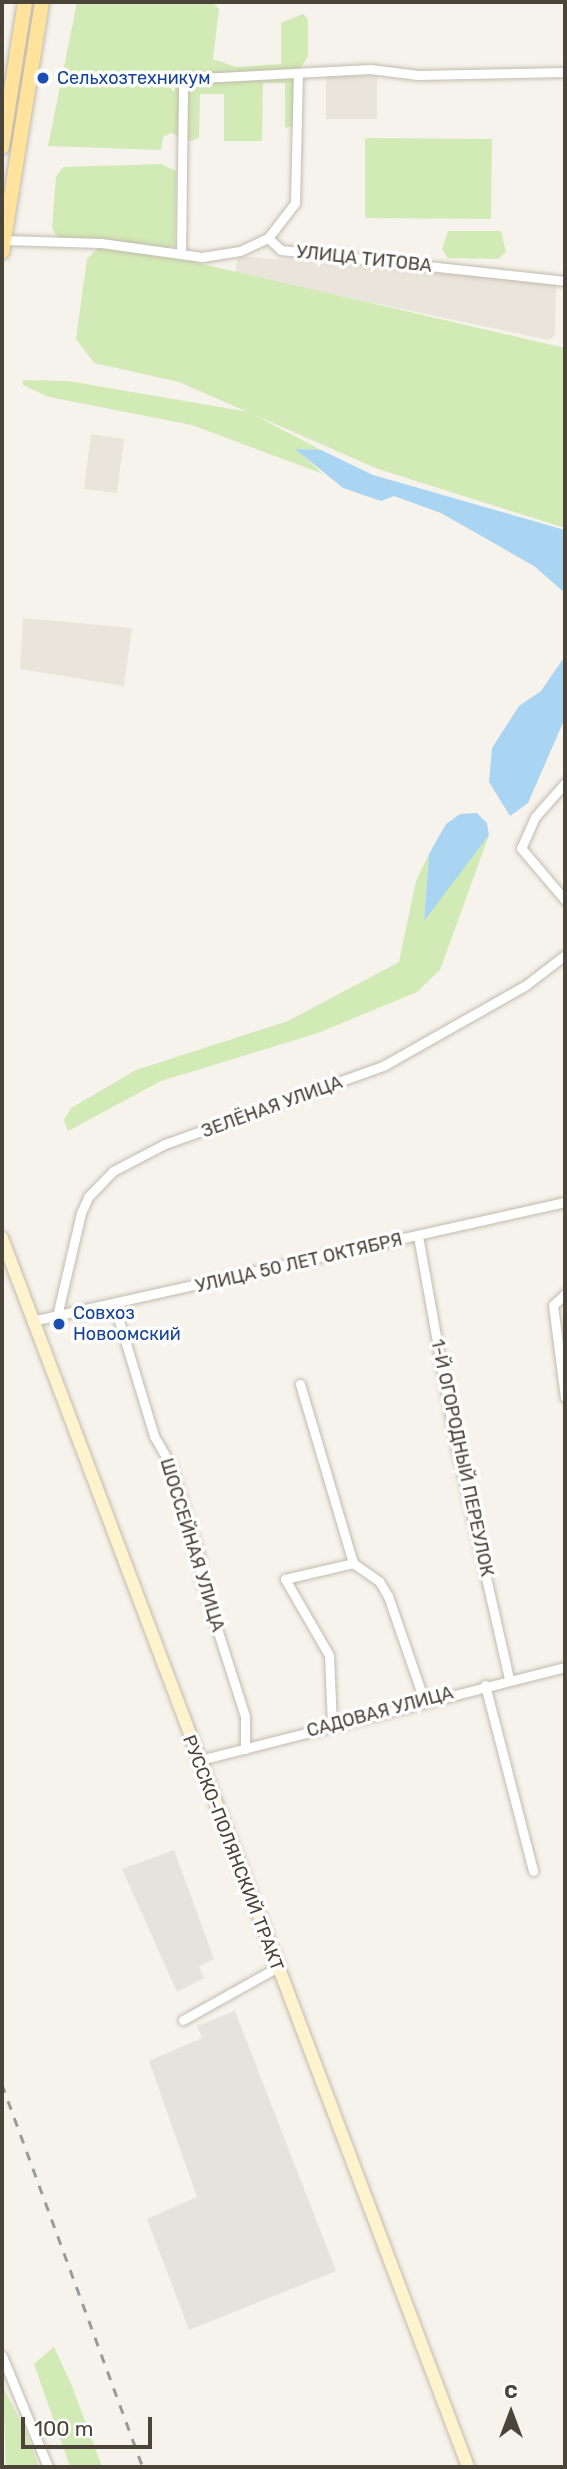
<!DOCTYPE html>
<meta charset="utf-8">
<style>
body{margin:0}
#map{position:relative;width:567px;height:2469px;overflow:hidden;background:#f6f3ec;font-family:Rubik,sans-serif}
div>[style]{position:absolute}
.residential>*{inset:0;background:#eae5da}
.industrial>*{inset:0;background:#e6e2dd}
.green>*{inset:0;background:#d2eab5}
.water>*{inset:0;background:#a9d4f2}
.roads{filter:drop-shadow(0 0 2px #c2bbae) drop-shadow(0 0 2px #c2bbae)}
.minor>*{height:9px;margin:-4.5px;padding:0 4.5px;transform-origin:4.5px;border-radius:4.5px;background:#fff}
.secondary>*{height:12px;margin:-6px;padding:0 6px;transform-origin:6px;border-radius:6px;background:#fff3cd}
.primary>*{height:14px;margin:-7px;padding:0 7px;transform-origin:7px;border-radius:7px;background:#ffe39c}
.rail>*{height:2.5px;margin-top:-1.25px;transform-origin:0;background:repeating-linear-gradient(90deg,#9a9a9a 0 9px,transparent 0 18px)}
.dots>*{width:19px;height:19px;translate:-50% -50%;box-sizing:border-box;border:4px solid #fff;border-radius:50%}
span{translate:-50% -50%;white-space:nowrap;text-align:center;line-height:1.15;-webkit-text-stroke:7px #fff;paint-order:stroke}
.transit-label{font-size:18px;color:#164399}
.left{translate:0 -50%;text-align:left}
.street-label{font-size:18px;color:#4b4439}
.frame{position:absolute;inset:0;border:4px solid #4b4439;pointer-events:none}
.north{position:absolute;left:476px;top:2378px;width:70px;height:70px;-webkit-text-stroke:5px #fff;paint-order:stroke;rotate:0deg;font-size:19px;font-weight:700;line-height:28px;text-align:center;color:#4b4439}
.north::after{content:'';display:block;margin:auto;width:24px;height:32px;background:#4b4439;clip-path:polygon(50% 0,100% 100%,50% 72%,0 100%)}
.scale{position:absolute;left:21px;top:2417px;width:131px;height:32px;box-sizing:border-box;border:4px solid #4b4439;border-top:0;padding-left:9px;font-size:21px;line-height:24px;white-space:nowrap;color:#4b4439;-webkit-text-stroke:5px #fff;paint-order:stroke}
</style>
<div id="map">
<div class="residential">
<div style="clip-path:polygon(326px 76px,377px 76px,377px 119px,326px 119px)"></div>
<div style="clip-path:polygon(238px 256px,556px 283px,555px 335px,549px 340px,235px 274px)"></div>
<div style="clip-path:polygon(91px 434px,124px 439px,117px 493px,84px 489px)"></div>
<div style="clip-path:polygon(23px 618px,132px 628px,124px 686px,20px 669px)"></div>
</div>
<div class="industrial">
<div style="clip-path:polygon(174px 1850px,214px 1959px,199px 1966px,204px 1978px,177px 1992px,122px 1869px)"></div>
<div style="clip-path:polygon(235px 2011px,336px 2271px,189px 2330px,147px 2219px,197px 2197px,149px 2061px,202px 2038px,197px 2026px)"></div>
</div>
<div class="green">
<div style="clip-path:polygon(77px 2px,212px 2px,219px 9px,213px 59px,236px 67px,281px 64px,281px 23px,303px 14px,308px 19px,308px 56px,294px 79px,293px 126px,285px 128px,285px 83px,263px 83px,262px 141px,224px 141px,224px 94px,200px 94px,199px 138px,191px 141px,171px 133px,163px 137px,161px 150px,48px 146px)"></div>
<div style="clip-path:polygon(365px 138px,492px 139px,491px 219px,365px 218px)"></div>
<div style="clip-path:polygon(161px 164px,176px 171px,175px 245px,168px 249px,58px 238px,52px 228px,56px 177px,63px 167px)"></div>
<div style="clip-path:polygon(448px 231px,501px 231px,506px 252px,498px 259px,448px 258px,442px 249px)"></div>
<div style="clip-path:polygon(99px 247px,172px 257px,565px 348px,565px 528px,378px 469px,179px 382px,94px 363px,76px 339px,87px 259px)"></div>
<div style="clip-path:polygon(23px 380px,68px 381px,249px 412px,321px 450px,296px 449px,323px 474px,192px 425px,49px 397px,23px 385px)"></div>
<div style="clip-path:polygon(489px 835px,440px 970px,417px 992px,318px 1033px,161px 1081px,68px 1131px,64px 1120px,71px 1108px,136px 1070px,288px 1021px,399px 962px,416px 881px,429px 854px,424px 919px)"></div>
<div style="clip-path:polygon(54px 2347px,72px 2386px,102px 2467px,70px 2467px,34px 2364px)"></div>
<div style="clip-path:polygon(3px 2387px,26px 2432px,39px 2467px,6px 2467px)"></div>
</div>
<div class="water">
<div style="clip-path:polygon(295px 449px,321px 450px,373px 475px,565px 530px,565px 593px,534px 566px,441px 513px,394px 496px,381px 501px,343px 488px)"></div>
<div style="clip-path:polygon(565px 656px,565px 718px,528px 803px,510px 816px,489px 782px,492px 748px,519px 706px,541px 691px)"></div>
<div style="clip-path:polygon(477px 813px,487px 823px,489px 835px,424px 921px,429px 854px,446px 824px,460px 814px)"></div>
</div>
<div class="roads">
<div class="minor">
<div style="left:268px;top:238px;width:44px;rotate:-52.4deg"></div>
<div style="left:295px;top:203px;width:130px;rotate:-88.7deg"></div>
<div style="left:4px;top:240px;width:97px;rotate:1.8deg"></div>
<div style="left:101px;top:243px;width:102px;rotate:7.9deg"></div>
<div style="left:202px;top:257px;width:38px;rotate:-9deg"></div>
<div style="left:240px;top:251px;width:31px;rotate:-25deg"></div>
<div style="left:268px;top:238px;width:18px;rotate:43deg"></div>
<div style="left:281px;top:250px;width:286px;rotate:6.2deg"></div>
<div style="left:181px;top:254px;width:175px;rotate:-89.3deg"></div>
<div style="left:183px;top:79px;width:187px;rotate:-3.1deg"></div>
<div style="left:370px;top:69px;width:48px;rotate:7.1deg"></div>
<div style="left:418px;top:75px;width:147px;rotate:-1.2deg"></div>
<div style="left:565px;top:783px;width:45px;rotate:131.4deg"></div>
<div style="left:535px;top:817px;width:34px;rotate:114deg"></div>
<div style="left:521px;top:848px;width:68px;rotate:49.8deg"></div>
<div style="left:418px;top:1236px;width:208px;rotate:79.8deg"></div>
<div style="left:455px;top:1441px;width:244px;rotate:77.2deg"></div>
<div style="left:565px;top:1294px;width:16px;rotate:137deg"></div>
<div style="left:553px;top:1305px;width:93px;rotate:82.6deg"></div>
<div style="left:114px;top:1304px;width:138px;rotate:73.1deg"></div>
<div style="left:154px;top:1436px;width:34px;rotate:60deg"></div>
<div style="left:171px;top:1466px;width:97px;rotate:72.7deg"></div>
<div style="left:200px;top:1559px;width:20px;rotate:87deg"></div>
<div style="left:201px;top:1579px;width:144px;rotate:72.2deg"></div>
<div style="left:245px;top:1716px;width:33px;rotate:90deg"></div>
<div style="left:57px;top:1316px;width:106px;rotate:-76.9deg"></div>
<div style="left:81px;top:1213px;width:17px;rotate:-66deg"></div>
<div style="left:88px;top:1197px;width:36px;rotate:-46deg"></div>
<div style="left:113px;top:1171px;width:59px;rotate:-27.4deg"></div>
<div style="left:165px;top:1144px;width:232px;rotate:-19.7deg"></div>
<div style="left:383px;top:1066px;width:164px;rotate:-29.5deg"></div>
<div style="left:526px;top:985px;width:49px;rotate:-37.6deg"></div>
<div style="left:32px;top:1321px;width:546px;rotate:-12.59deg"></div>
<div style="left:300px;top:1384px;width:187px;rotate:73.5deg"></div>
<div style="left:353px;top:1563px;width:32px;rotate:35deg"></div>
<div style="left:379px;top:1581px;width:17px;rotate:59deg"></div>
<div style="left:388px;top:1596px;width:110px;rotate:70.9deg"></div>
<div style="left:485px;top:1685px;width:192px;rotate:75.5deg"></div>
<div style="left:332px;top:1724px;width:69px;rotate:-92.5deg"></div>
<div style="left:329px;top:1655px;width:88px;rotate:-120.1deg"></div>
<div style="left:285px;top:1579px;width:70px;rotate:-13.2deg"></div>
<div style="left:196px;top:1761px;width:381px;rotate:-14.3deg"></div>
<div style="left:183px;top:2020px;width:109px;rotate:-29.2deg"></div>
<div style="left:2px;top:2356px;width:120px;rotate:67.5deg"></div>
</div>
<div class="secondary">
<div style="left:2px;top:1238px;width:1314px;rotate:69.23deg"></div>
</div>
<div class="primary">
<div style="left:2px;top:147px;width:147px;rotate:-81deg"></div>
<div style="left:2px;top:252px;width:253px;rotate:-80.9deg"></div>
</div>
</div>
<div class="rail">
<div style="left:2px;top:2084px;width:408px;rotate:69.8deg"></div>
</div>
<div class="dots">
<div style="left:43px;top:78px;background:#1a4fb4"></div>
<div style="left:59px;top:1324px;background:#1a4fb4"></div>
</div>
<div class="transit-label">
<span class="left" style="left:57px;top:78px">Сельхозтехникум</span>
<span class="left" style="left:73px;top:1324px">Совхоз<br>Новоомский</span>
</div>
<div class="street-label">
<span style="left:364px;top:259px;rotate:6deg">УЛИЦА ТИТОВА</span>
<span style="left:272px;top:1107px;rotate:-20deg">ЗЕЛЁНАЯ УЛИЦА</span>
<span style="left:299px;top:1263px;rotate:-13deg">УЛИЦА 50 ЛЕТ ОКТЯБРЯ</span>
<span style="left:462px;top:1458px;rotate:78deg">1-Й ОГОРОДНЫЙ ПЕРЕУЛОК</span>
<span style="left:192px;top:1545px;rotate:73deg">ШОССЕЙНАЯ УЛИЦА</span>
<span style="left:380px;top:1712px;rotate:-15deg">САДОВАЯ УЛИЦА</span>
<span style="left:233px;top:1853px;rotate:69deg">РУССКО-ПОЛЯНСКИЙ ТРАКТ</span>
</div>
<div class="frame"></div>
<div class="north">С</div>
<div class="scale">100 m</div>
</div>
